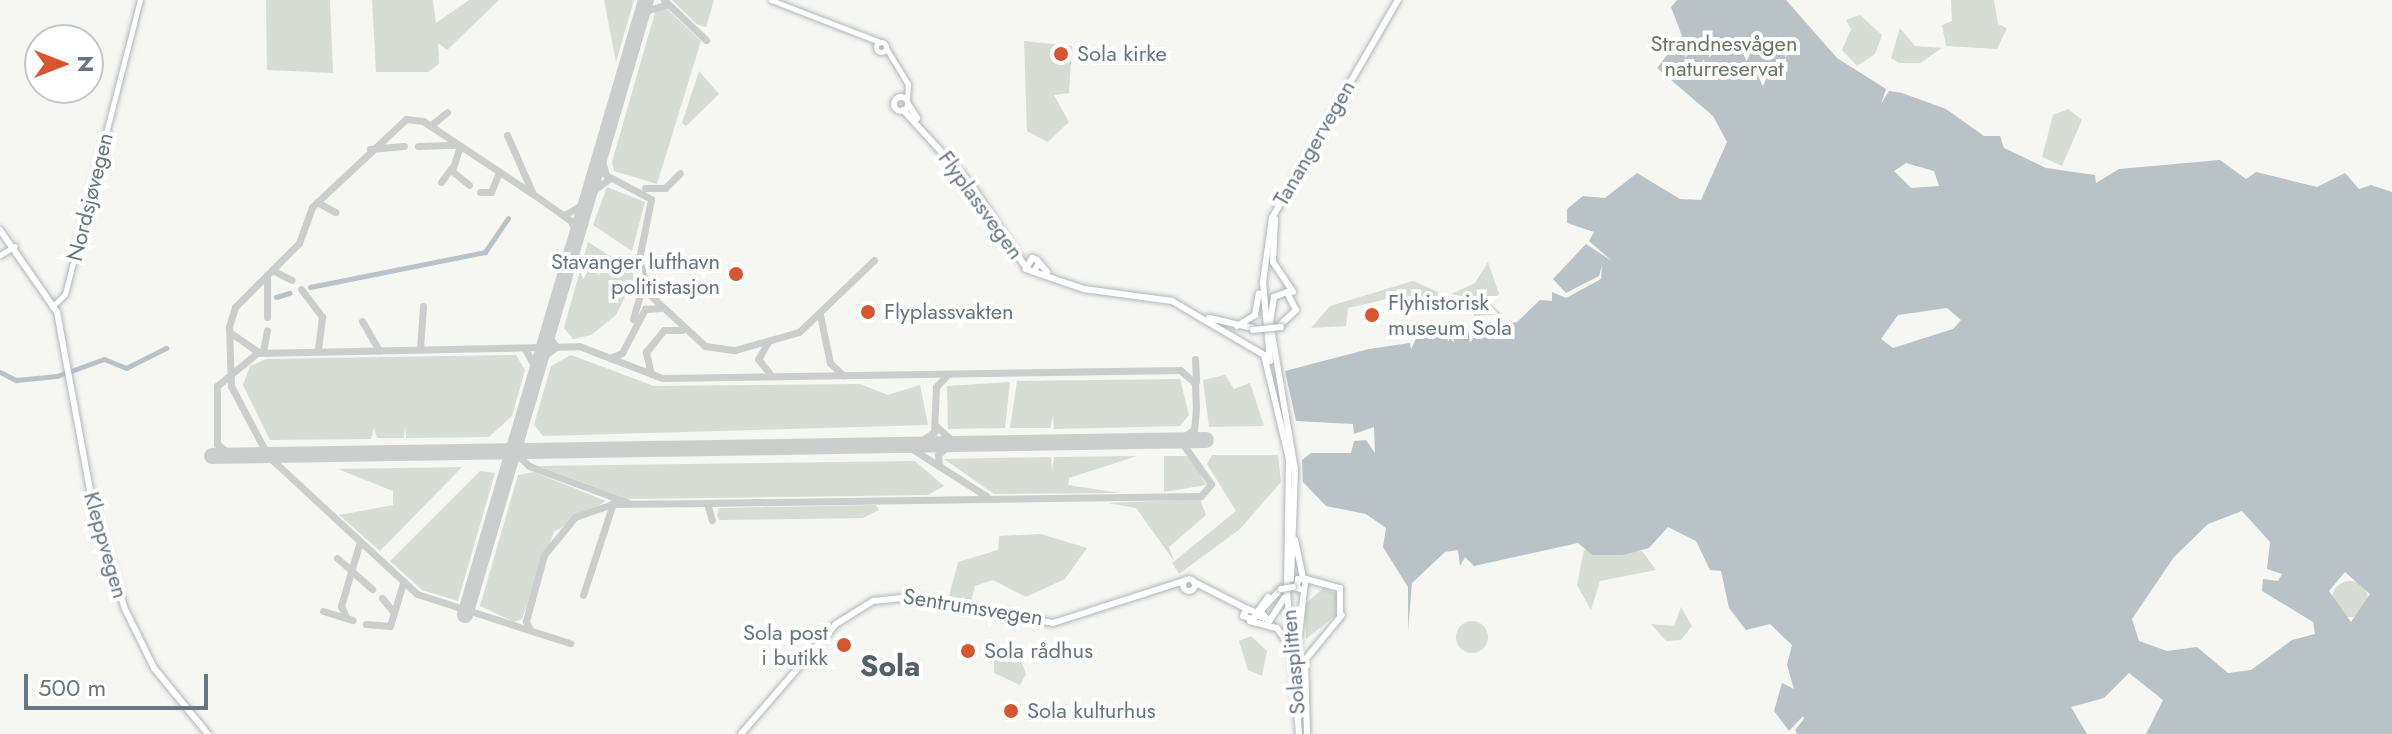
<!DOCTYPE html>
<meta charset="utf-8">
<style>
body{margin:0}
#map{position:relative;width:2392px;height:734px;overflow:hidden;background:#f6f6f2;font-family:Jost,sans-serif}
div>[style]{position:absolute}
.green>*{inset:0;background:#d7dcd4}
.round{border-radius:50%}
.water>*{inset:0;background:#b8c2c7}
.river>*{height:5px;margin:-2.5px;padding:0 2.5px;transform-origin:2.5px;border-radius:2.5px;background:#b8c2c7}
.taxiway>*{height:7px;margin:-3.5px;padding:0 3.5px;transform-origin:3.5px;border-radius:3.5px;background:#cccece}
.runway>*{height:16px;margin:-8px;padding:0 8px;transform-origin:8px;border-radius:8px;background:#cccece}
.roads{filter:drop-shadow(0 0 2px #b2b7ba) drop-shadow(0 0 2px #b2b7ba)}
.secondary>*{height:5px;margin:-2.5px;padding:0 2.5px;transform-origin:2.5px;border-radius:2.5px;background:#fff}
.secondary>.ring{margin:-2.5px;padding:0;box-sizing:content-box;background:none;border:5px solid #fff;border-radius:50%}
.primary>*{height:6px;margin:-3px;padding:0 3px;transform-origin:3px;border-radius:3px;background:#fff}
.primary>.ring{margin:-3px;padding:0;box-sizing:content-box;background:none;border:6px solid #fff;border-radius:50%}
.trunk>*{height:6px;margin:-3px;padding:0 3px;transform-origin:3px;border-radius:3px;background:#fff}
.trunk>.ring{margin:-3px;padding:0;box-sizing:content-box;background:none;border:6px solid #fff;border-radius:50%}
.bridges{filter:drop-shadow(0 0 2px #b3b7ba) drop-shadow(0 0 2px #b3b7ba)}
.primary-bridge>*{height:6px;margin:-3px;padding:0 3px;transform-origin:3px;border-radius:3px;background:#fff}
.trunk-bridge>*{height:6px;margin:-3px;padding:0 3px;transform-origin:3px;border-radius:3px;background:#fff}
.dots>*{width:22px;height:22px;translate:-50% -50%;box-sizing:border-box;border:4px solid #fff;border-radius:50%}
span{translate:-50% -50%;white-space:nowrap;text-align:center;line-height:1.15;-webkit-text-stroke:8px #fff;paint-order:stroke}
.park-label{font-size:22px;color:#697965}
.poi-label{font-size:22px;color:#677681}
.left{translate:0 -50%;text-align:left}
.right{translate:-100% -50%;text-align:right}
.street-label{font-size:22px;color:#677681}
.district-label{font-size:30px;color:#545f67;font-weight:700}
.north{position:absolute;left:24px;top:24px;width:80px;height:80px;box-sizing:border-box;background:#fff;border:2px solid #c2c8cd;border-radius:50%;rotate:90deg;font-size:22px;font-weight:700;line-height:32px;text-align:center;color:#677681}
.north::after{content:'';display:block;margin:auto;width:28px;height:36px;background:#d75631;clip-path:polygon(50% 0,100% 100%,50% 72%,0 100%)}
.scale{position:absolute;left:24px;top:674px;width:184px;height:36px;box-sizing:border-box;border:4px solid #677681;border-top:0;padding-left:10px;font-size:24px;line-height:28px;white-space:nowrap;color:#677681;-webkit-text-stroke:6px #fff;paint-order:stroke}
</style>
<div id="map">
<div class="green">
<div style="clip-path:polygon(266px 0,330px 0,333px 73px,267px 70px)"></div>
<div style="clip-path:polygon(372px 0,433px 0,436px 23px,469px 0,499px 0,447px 50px,438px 43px,439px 64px,428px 72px,376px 72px)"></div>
<div style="clip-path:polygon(604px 0,634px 0,616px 62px)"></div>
<div style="clip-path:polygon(672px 0,714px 0,706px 27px,698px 25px)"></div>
<div style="clip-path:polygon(1951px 0,1994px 0,1998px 24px,2007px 28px,1997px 49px,1946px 46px,1942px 25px,1952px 21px)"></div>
<div style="clip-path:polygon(665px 7px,701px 41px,657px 184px,614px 171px,612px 162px,656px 9px)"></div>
<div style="clip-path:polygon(1860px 15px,1882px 35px,1875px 54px,1857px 66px,1842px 50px,1851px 29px,1846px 20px)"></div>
<div style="clip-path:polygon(1900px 28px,1915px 46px,1942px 48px,1920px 63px,1899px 63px,1891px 58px)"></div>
<div style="clip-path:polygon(1024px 41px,1072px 46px,1069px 93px,1054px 95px,1069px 122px,1048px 142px,1027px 131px)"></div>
<div style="clip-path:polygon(699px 71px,719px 94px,686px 126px,682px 123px)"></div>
<div style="clip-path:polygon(2068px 109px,2082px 120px,2062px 166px,2042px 157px,2053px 115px)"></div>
<div style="clip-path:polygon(607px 187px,645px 202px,632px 251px,593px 225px)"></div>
<div style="clip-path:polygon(588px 242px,637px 273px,616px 315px,591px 335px,573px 339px,564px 328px)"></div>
<div style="clip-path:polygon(1488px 262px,1499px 294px,1490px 303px,1502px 314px,1474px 316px,1470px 298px,1451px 294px,1475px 283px)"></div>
<div style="clip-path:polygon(1413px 281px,1443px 294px,1421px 308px,1400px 296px,1348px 308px,1346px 326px,1311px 328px,1330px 306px)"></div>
<div style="clip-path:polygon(516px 355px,525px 370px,512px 416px,489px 437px,406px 438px,405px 425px,404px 438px,377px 438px,374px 428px,371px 439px,270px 440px,243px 385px,250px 366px,266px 359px)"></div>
<div style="clip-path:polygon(571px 355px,654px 386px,860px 384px,888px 395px,920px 385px,928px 425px,543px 436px,534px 425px,551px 366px)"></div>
<div style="clip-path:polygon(1225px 375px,1234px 389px,1250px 383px,1264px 426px,1209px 427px,1203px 380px)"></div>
<div style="clip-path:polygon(1180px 379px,1189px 415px,1180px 426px,1054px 429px,1053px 415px,1050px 428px,1010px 428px,1017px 381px)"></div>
<div style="clip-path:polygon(1010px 382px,1005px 428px,948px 429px,947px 386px)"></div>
<div style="clip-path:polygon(1212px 455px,1278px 455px,1281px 482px,1240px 529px,1179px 574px,1172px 563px,1236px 511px,1207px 464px)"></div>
<div style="clip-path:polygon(1137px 456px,1069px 478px,1068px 485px,1120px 493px,994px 494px,944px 459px,1051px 457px,1052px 471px,1054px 457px)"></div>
<div style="clip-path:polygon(1164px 456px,1190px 456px,1206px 485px,1164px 492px)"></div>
<div style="clip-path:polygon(915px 461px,944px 486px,928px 495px,628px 499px,539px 466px)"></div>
<div style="clip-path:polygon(462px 467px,380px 551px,339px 515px,393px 505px,393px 491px,338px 469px)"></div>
<div style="clip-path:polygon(480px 471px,495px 473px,458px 601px,422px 590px,390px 561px)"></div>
<div style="clip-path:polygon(534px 472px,606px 501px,554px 532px,522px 619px,514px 622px,480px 606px,518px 475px)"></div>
<div style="clip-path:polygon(1200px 499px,1206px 515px,1169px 547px,1174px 561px,1136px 508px,1108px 503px)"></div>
<div style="clip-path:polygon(876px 505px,879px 510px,863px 518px,719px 520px,717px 515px,719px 508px)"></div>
<div style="clip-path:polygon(1041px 534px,1087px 548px,1065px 579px,1026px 597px,993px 580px,975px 586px,970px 606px,948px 600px,958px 562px,998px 550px,999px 536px)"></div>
<div style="clip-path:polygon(1584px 550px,1642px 551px,1656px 570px,1600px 581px,1591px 610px,1577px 585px)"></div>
<div class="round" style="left:2332px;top:581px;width:36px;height:36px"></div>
<div style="clip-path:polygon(1325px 587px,1340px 596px,1340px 612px,1306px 639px,1305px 604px)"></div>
<div style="clip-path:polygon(1681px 607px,1692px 626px,1681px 640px,1666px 641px,1651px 624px,1674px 626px)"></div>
<div class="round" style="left:1456px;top:621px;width:32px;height:32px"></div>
<div style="clip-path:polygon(1251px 636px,1267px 651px,1262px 676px,1248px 670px,1239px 641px)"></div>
<div style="clip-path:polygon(994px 643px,1018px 653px,1026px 674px,1020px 685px,994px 673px)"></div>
</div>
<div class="water">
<div style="clip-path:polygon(evenodd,1677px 0,1786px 0,1837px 58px,1886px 89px,1881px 104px,1889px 91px,1902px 93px,1946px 109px,1984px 136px,2000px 136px,2004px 148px,2046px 168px,2095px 175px,2096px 183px,2119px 169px,2220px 160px,2246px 179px,2256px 172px,2317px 187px,2345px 173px,2359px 189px,2371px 185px,2392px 192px,2392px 734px,2146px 734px,2163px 700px,2129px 673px,2104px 698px,2071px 707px,2087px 734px,1797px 734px,1795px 730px,1804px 719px,1803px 716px,1789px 731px,1774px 711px,1782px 683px,1794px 689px,1787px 665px,1792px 645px,1770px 624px,1746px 630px,1729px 608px,1721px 571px,1710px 570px,1696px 541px,1668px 527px,1649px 548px,1623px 555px,1592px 555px,1578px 543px,1474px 566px,1465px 557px,1460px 566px,1458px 550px,1445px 552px,1412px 583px,1408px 631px,1408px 587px,1383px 547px,1386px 528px,1366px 514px,1326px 506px,1303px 482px,1302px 460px,1311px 453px,1351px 453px,1354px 441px,1366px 440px,1375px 453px,1374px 427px,1354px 434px,1353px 424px,1296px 421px,1285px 371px,1369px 349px,1410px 343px,1411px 349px,1416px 339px,1447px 332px,1454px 343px,1453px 329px,1468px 328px,1470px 343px,1480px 329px,1517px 322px,1540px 300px,1552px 301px,1552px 292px,1566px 298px,1601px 279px,1602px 266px,1599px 276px,1566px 293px,1553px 279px,1586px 244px,1612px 261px,1589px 241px,1594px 232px,1567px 223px,1567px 209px,1583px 196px,1605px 198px,1637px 173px,1680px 199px,1701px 200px,1727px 142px,1713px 116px,1657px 68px,1682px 36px,1671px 7px,1677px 0,1906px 163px,1934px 171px,1939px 186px,1911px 188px,1894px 171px,1906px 163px,1677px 0,1947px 308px,1961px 320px,1953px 329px,1893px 348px,1881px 339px,1898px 315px,1947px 308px,1677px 0,2242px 511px,2270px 542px,2267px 569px,2282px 574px,2278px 581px,2263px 579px,2262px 591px,2313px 622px,2315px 634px,2292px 640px,2251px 670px,2228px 673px,2197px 647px,2167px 651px,2139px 641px,2132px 619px,2174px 557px,2208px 524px,2242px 511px,1677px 0,2345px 572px,2370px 594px,2351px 622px,2329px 591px,2345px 572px)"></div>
</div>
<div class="river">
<div style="left:310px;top:287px;width:178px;rotate:-11.3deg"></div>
<div style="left:485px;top:252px;width:41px;rotate:-55.9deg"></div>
<div style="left:276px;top:297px;width:14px;rotate:-17deg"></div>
<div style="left:0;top:372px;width:18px;rotate:27deg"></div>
<div style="left:16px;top:380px;width:41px;rotate:-5.6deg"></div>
<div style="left:57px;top:376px;width:50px;rotate:-19.9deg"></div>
<div style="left:104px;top:359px;width:24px;rotate:22deg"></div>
<div style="left:126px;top:368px;width:45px;rotate:-26.6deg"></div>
</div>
<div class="taxiway">
<div style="left:664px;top:0;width:58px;rotate:43.6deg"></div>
<div style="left:642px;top:12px;width:27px;rotate:-17deg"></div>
<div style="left:430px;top:126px;width:22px;rotate:-39deg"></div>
<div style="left:507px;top:135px;width:62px;rotate:66.3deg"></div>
<div style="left:418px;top:146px;width:38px;rotate:-2deg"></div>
<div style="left:460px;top:146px;width:26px;rotate:108deg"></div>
<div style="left:452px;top:171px;width:22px;rotate:39deg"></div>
<div style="left:370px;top:149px;width:34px;rotate:-5deg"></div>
<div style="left:600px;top:155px;width:21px;rotate:73deg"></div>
<div style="left:606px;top:175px;width:51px;rotate:28.1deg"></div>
<div style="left:651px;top:199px;width:61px;rotate:101.3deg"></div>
<div style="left:639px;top:259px;width:35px;rotate:75deg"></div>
<div style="left:648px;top:293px;width:78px;rotate:42.9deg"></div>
<div style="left:705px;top:346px;width:30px;rotate:8deg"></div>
<div style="left:735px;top:350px;width:66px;rotate:-15.7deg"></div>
<div style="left:799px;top:332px;width:104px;rotate:-43.8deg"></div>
<div style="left:441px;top:182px;width:17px;rotate:-54deg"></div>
<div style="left:645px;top:188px;width:20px"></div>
<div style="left:665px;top:188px;width:21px;rotate:-45deg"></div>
<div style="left:480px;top:192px;width:11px"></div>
<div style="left:491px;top:192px;width:22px;rotate:-68deg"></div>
<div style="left:589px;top:194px;width:25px;rotate:-37deg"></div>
<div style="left:317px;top:202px;width:21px;rotate:29deg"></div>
<div style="left:564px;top:215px;width:26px;rotate:-29deg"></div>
<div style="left:277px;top:265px;width:59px;rotate:135deg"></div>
<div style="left:235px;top:307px;width:21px;rotate:107deg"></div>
<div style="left:229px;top:327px;width:59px;rotate:88.1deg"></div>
<div style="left:231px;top:386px;width:79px;rotate:62.1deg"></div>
<div style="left:268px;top:456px;width:203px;rotate:42.8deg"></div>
<div style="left:417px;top:594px;width:161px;rotate:17.8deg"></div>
<div style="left:274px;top:268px;width:35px;rotate:-45deg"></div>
<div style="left:299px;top:243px;width:38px;rotate:-70deg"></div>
<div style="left:312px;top:207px;width:129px;rotate:-43.1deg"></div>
<div style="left:406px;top:119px;width:17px;rotate:7deg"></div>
<div style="left:423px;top:121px;width:132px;rotate:33.6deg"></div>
<div style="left:533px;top:194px;width:47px;rotate:35.4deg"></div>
<div style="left:571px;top:221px;width:15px;rotate:67deg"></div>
<div style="left:272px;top:270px;width:22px;rotate:27deg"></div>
<div style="left:267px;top:275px;width:42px;rotate:90deg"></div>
<div style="left:301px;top:289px;width:35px;rotate:53deg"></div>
<div style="left:322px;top:317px;width:33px;rotate:97deg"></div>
<div style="left:820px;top:315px;width:49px;rotate:78.2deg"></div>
<div style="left:830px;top:363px;width:18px;rotate:43deg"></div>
<div style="left:633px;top:319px;width:35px;rotate:-74deg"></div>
<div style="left:362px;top:321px;width:34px;rotate:60deg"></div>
<div style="left:231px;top:333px;width:33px;rotate:35deg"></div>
<div style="left:768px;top:342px;width:20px;rotate:120deg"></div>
<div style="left:758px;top:359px;width:22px;rotate:51deg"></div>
<div style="left:420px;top:349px;width:43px;rotate:-86deg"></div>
<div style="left:525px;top:349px;width:25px;rotate:61deg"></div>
<div style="left:263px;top:351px;width:21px;rotate:-79deg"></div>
<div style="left:610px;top:358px;width:13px;rotate:-23deg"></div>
<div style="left:622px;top:353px;width:50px;rotate:-62.4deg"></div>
<div style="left:645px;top:309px;width:15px;rotate:-4deg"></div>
<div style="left:540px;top:359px;width:20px;rotate:-37deg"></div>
<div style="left:556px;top:347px;width:15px;rotate:-122deg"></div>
<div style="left:1195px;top:359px;width:22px;rotate:87deg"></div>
<div style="left:651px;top:374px;width:23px;rotate:-103deg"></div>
<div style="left:646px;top:352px;width:28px;rotate:-51deg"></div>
<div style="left:664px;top:330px;width:18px"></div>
<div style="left:936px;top:426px;width:27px;rotate:42deg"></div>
<div style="left:906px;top:445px;width:95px;rotate:32.5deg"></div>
<div style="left:915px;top:445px;width:23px;rotate:-34deg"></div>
<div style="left:934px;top:432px;width:45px;rotate:-87.5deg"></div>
<div style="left:936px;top:387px;width:16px;rotate:-47deg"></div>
<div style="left:513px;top:451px;width:22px;rotate:43deg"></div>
<div style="left:529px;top:466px;width:104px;rotate:20.2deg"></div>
<div style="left:232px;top:456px;width:19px;rotate:-141deg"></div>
<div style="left:217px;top:444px;width:58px;rotate:-90deg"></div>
<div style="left:217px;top:386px;width:52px;rotate:-39.5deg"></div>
<div style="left:257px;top:353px;width:322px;rotate:-1.2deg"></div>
<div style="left:579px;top:346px;width:89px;rotate:21.1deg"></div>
<div style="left:662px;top:378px;width:518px;rotate:-0.88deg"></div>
<div style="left:1180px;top:370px;width:20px;rotate:41deg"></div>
<div style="left:1195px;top:383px;width:25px;rotate:88deg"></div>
<div style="left:1196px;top:408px;width:21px;rotate:95deg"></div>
<div style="left:1194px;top:429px;width:18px;rotate:142deg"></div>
<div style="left:1180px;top:440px;width:54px;rotate:54.8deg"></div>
<div style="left:1211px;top:484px;width:16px;rotate:130deg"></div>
<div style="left:1201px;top:496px;width:494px;rotate:179.2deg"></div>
<div style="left:939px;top:466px;width:11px;rotate:-95deg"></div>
<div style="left:938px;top:455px;width:16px;rotate:-45deg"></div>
<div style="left:337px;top:558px;width:47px;rotate:41.5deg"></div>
<div style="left:583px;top:595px;width:97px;rotate:-71.9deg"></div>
<div style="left:382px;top:598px;width:19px;rotate:51deg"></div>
<div style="left:323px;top:611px;width:31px;rotate:17deg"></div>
<div style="left:346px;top:617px;width:12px;rotate:-114deg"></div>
<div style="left:341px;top:606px;width:64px;rotate:-73.6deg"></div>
<div style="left:366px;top:624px;width:24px;rotate:5deg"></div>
<div style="left:390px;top:626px;width:45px;rotate:-73.2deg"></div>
<div style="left:530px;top:630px;width:10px;rotate:-114deg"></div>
<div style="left:526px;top:621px;width:68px;rotate:-74.7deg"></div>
<div style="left:544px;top:555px;width:49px;rotate:-50.8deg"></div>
<div style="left:575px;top:517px;width:39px;rotate:-19deg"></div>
<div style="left:612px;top:504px;width:95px;rotate:-0.6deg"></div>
<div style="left:707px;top:503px;width:18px;rotate:74deg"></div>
</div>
<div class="runway">
<div style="left:212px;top:456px;width:994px;rotate:-0.92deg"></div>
<div style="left:465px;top:615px;width:641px;rotate:-73.6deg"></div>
</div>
<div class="roads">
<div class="secondary">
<div style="left:771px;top:0;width:117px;rotate:21.1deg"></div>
<div class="ring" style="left:876px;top:42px;width:5px;height:5px"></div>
<div style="left:886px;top:48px;width:42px;rotate:58.6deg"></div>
<div style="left:908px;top:84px;width:15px;rotate:94deg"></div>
<div style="left:0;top:255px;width:17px;rotate:-31deg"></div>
<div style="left:52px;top:307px;width:18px;rotate:-45deg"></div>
<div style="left:65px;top:294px;width:303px;rotate:-75.7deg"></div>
</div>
<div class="primary">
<div style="left:0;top:230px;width:100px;rotate:55.2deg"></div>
<div style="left:57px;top:312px;width:203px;rotate:79.5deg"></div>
<div style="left:94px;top:512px;width:102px;rotate:72.3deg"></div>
<div style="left:125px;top:609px;width:66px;rotate:63.8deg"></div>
<div style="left:154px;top:668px;width:85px;rotate:50.7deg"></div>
<div class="ring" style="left:1183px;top:579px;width:6px;height:6px"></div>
<div style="left:1306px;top:579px;width:35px;rotate:15deg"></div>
<div style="left:1340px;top:588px;width:28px;rotate:90deg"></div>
<div style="left:1194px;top:582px;width:59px;rotate:27deg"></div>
<div style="left:1293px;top:587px;width:11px;rotate:15deg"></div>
<div style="left:1304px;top:590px;width:11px;rotate:-80deg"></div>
<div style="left:1306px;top:579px;width:8px;rotate:180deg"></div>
<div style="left:1298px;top:579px;width:9px;rotate:96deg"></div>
<div style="left:1255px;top:612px;width:9px;rotate:-159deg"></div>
<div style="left:1247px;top:609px;width:8px;rotate:120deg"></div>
<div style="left:1243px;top:616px;width:10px;rotate:17deg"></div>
<div style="left:1253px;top:619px;width:41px;rotate:-47deg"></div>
<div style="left:741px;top:734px;width:145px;rotate:-49.2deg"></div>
<div style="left:836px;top:624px;width:44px;rotate:-31.9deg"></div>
<div style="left:873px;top:601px;width:36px;rotate:-6deg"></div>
<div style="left:909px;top:597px;width:146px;rotate:10.2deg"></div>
<div style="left:1053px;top:623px;width:138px;rotate:-17.8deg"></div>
<div style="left:1307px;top:734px;width:74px;rotate:-91.5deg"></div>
<div style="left:1305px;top:660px;width:58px;rotate:-50.6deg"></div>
</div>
<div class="trunk">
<div class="ring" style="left:894px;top:97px;width:8px;height:8px"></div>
<div style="left:908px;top:104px;width:17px;rotate:57deg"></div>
<div style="left:903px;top:110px;width:99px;rotate:47.5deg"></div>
<div style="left:970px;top:183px;width:100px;rotate:56.5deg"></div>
<div style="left:1275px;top:219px;width:43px;rotate:92.7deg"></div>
<div style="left:1273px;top:262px;width:36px;rotate:56deg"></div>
<div style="left:1039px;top:263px;width:10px;rotate:119deg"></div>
<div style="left:1034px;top:272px;width:9px;rotate:-159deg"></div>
<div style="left:1026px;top:269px;width:13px;rotate:-61deg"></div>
<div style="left:1032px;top:258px;width:5px;rotate:22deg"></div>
<div style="left:1037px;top:260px;width:16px;rotate:50deg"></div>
<div style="left:1034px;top:272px;width:53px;rotate:18.8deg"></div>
<div style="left:1084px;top:289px;width:89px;rotate:7.8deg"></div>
<div style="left:1172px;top:301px;width:107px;rotate:30.4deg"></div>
<div style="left:1264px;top:355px;width:107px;rotate:76.5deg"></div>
<div style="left:1289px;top:459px;width:132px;rotate:90.9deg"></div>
<div style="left:1287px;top:591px;width:144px;rotate:85.2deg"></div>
<div style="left:1209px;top:318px;width:45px;rotate:12.8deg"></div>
<div style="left:1280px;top:325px;width:22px;rotate:-43deg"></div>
<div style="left:1296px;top:310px;width:20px;rotate:-117deg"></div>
<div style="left:1287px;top:292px;width:14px;rotate:159deg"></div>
<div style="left:1274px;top:297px;width:25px;rotate:99deg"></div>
<div style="left:1270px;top:322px;width:150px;rotate:80.4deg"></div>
<div style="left:1295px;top:470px;width:109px;rotate:92.1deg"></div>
<div style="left:1237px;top:326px;width:21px;rotate:-31deg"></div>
<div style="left:1255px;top:315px;width:22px;rotate:-80deg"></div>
<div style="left:1270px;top:361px;width:79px;rotate:-95.1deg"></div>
<div style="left:1263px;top:282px;width:65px;rotate:-82deg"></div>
<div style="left:1272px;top:218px;width:252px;rotate:-60deg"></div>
<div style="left:1295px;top:540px;width:39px;rotate:78deg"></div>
<div style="left:1255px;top:615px;width:16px;rotate:18deg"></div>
<div style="left:1270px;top:620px;width:27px;rotate:-57deg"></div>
<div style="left:1266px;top:618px;width:11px;rotate:-131deg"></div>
<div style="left:1259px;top:610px;width:16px;rotate:-55deg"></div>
<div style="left:1250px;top:621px;width:28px;rotate:15deg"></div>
<div style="left:1277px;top:628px;width:19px;rotate:55deg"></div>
<div style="left:1296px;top:663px;width:73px;rotate:-83.7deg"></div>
</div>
</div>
<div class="bridges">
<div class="primary-bridge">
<div style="left:1281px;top:589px;width:12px;rotate:-9deg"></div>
</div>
<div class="trunk-bridge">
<div style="left:1253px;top:330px;width:28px;rotate:-6deg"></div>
</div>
</div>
<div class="dots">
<div style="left:1061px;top:54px;background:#d75631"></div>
<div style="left:736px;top:274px;background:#d75631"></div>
<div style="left:868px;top:312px;background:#d75631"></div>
<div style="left:1372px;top:315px;background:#d75631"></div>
<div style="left:844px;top:645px;background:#d75631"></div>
<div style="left:968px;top:651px;background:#d75631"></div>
<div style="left:1011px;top:711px;background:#d75631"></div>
</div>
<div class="park-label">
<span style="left:1724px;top:56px">Strandnesvågen<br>naturreservat</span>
</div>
<div class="poi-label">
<span class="left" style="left:1077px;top:54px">Sola kirke</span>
<span class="right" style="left:720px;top:274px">Stavanger lufthavn<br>politistasjon</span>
<span class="left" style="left:1388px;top:315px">Flyhistorisk<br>museum Sola</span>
<span class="left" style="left:884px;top:312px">Flyplassvakten</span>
<span class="right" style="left:828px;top:645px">Sola post<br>i butikk</span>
<span class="left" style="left:984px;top:651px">Sola rådhus</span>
<span class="left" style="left:1027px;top:711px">Sola kulturhus</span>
</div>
<div class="street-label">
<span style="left:1314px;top:143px;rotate:-60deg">Tanangervegen</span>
<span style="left:90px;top:197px;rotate:-76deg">Nordsjøvegen</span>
<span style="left:981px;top:205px;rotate:54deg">Flyplassvegen</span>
<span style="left:106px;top:545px;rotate:74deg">Kleppvegen</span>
<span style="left:973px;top:607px;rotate:9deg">Sentrumsvegen</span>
<span style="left:1293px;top:662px;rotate:-95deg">Solasplitten</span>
</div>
<div class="district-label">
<span style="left:890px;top:666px">Sola</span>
</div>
<div class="north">N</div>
<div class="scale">500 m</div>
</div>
